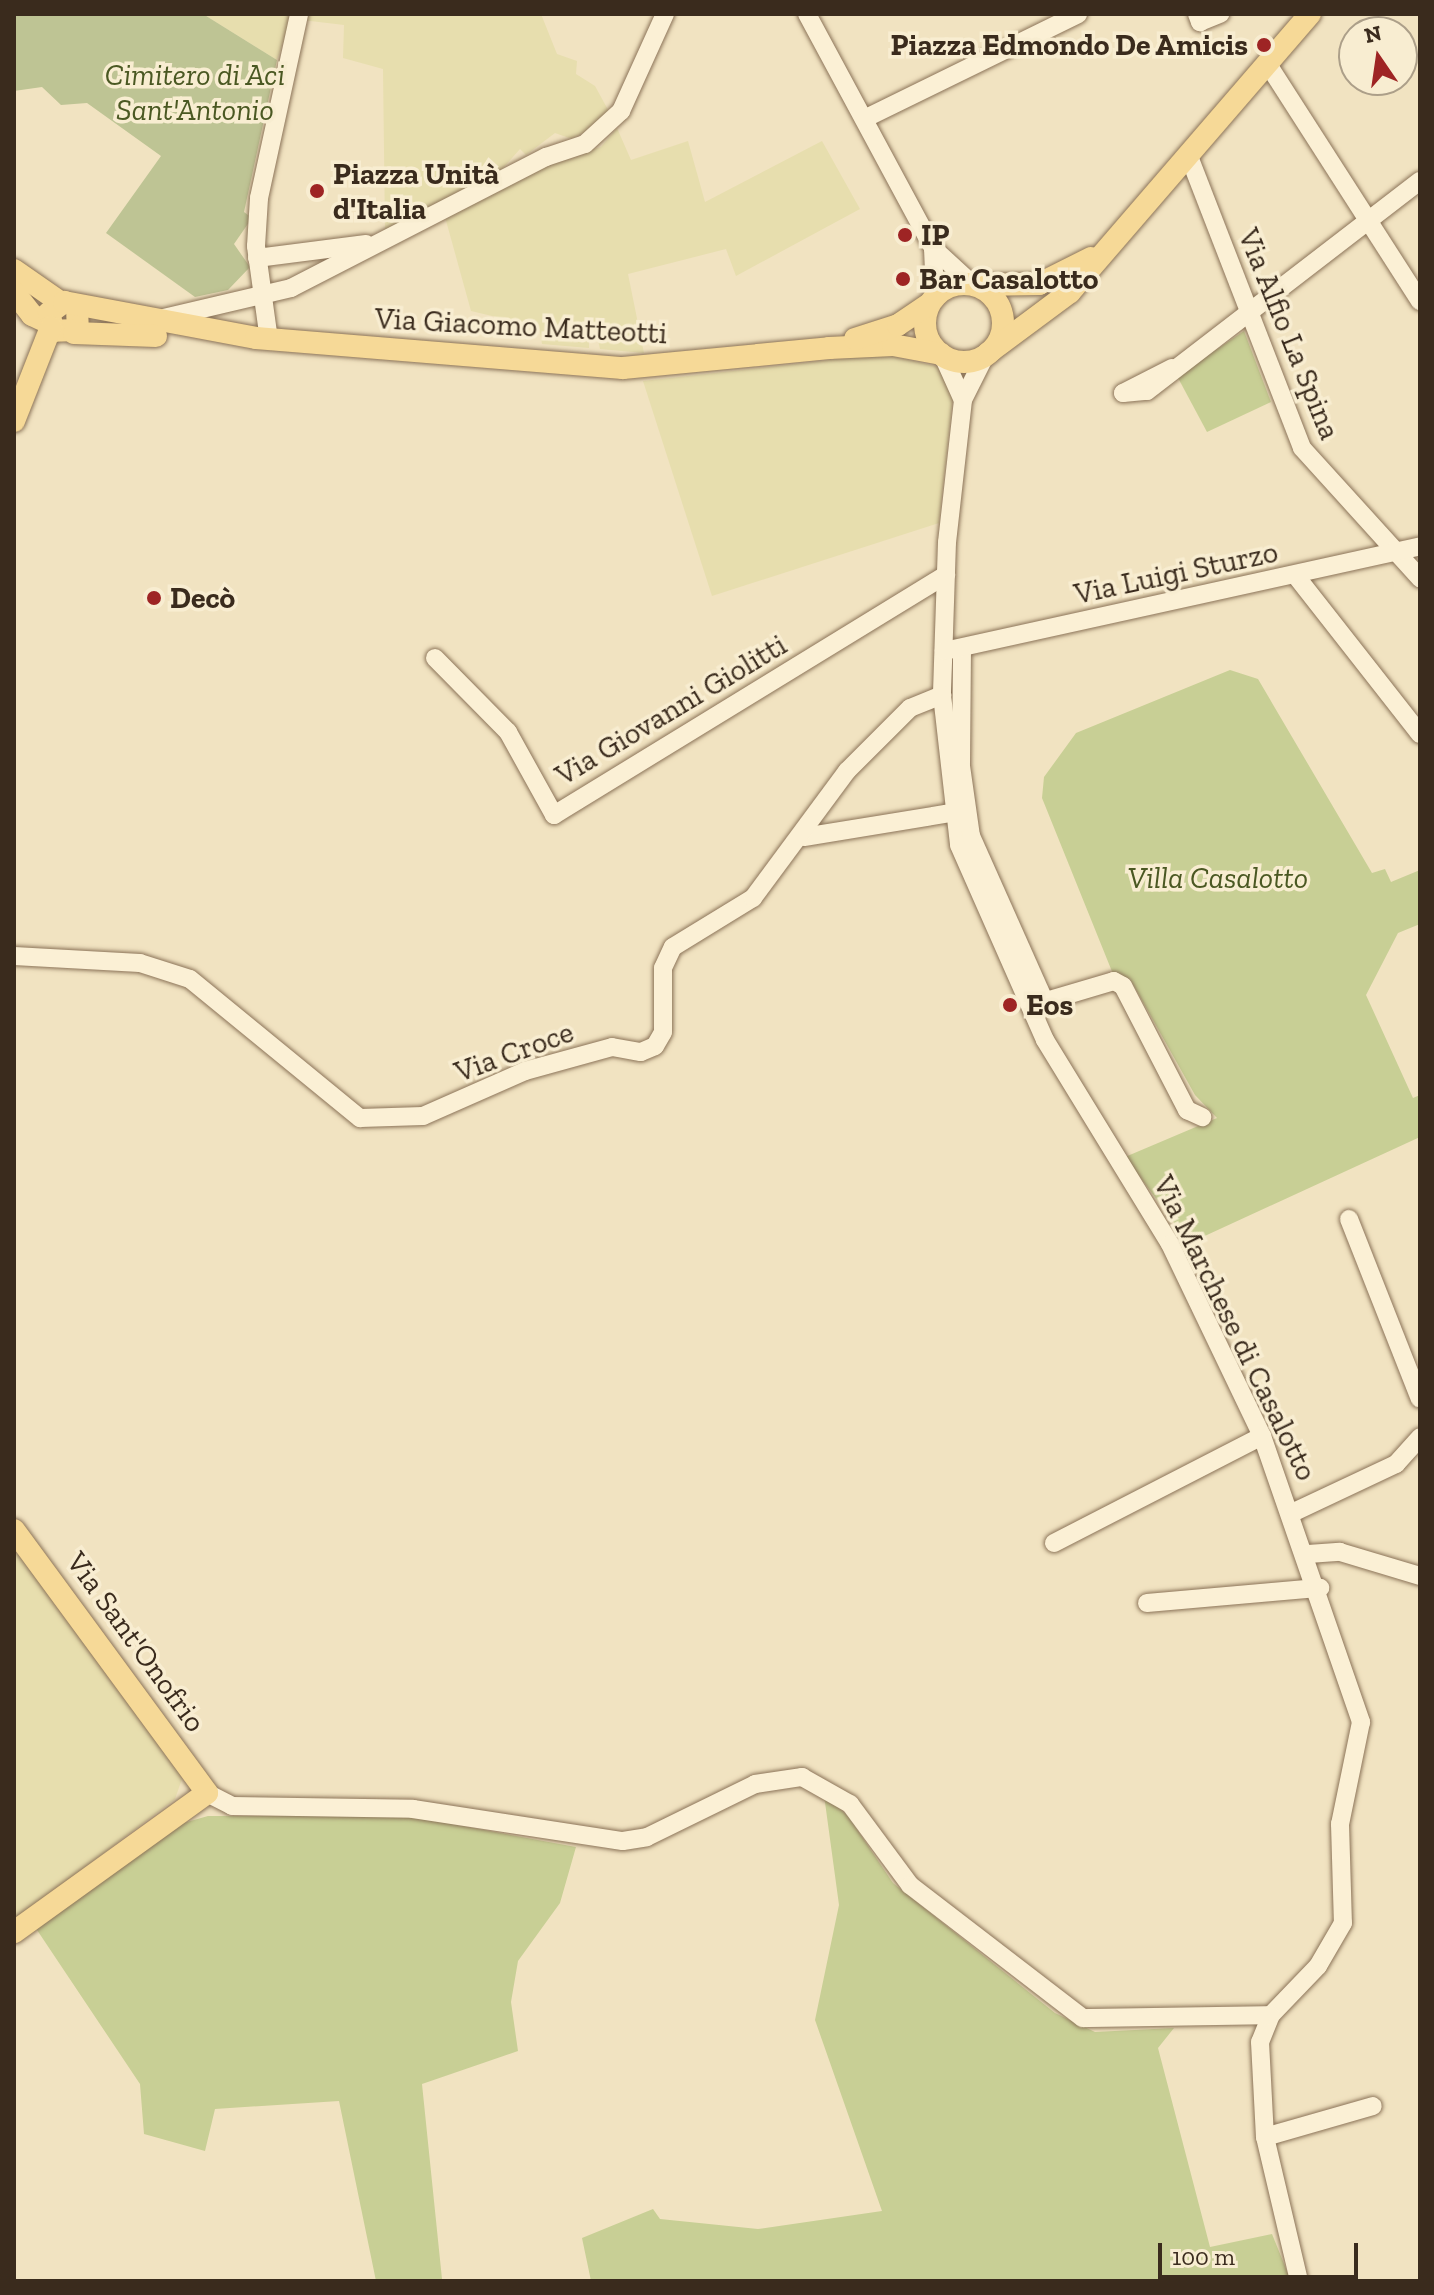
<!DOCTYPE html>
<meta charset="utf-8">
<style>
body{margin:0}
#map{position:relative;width:1434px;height:2295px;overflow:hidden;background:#f1e3c1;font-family:"Zilla Slab",serif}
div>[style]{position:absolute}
.farmland>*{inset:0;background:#e7deae}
.green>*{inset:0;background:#c8cf95}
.cemetery>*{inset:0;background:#bec494}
.roads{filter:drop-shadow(0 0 2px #8b7358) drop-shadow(0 0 2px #8b7358)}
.minor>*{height:18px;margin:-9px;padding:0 9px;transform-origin:9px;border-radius:9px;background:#fbf0d5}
.major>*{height:22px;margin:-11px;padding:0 11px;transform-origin:11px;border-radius:11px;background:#f6d997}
.major>.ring{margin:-11px;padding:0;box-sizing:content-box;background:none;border:22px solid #f6d997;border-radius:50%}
.dots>*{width:22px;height:22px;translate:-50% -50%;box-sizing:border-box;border:4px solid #f8edd1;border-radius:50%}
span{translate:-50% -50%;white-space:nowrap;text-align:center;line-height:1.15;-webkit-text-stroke:7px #f8edd1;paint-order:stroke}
.poi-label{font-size:30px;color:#3a2b1d;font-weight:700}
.right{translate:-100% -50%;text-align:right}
.left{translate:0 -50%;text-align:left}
.park-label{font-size:30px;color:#4a5822;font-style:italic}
.street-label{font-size:30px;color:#3a2b1d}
.frame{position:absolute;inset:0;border:16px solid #3a2b1d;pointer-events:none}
.north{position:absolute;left:1338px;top:16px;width:80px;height:80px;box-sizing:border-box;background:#f8edd1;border:2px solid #ac9f89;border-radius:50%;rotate:347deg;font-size:22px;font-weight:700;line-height:32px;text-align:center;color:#3a2b1d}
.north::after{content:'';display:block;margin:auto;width:28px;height:36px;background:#9e2424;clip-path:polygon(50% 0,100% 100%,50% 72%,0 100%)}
.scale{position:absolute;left:1158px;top:2243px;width:200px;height:36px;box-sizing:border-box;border:4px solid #3a2b1d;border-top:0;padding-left:10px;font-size:24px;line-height:28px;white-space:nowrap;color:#3a2b1d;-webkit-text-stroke:6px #f8edd1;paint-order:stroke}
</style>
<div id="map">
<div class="farmland">
<div style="clip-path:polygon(203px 14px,293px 14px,277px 60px)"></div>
<div style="clip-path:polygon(305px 14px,541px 14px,557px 54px,577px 61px,576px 74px,595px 86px,612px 117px,572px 139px,555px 133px,526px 155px,520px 149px,496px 176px,385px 232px,383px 69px,343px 58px,344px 25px,302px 20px)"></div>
<div style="clip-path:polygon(617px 128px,631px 160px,688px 141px,705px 202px,822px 141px,860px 209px,736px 276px,726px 249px,628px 274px,644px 353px,600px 349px,597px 336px,589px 337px,589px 348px,542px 344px,539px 327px,471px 311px,445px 217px,554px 160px,601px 147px)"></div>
<div style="clip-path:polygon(884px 354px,939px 367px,954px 388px,939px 523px,712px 596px,643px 381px)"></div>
<div style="clip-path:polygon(21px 1546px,183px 1776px,175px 1799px,14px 1921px,14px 1549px)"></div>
</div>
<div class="green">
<div style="clip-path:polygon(1244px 331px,1271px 402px,1207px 432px,1177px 376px)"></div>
<div style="clip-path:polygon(1230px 670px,1258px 679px,1372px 873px,1385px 869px,1391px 882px,1420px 870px,1420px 924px,1398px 933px,1366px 995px,1413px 1098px,1420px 1095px,1420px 1137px,1183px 1246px,1178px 1228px,1125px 1157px,1217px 1118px,1195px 1095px,1130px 979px,1113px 974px,1042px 798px,1044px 777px,1076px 733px)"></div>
<div style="clip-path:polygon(824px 1795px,848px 1816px,893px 1883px,1055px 2013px,1095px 2032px,1174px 2028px,1158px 2048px,1210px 2247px,1272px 2234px,1291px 2281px,591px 2281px,582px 2238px,653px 2209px,660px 2219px,758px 2229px,882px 2211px,815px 2020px,839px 1905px)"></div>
<div style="clip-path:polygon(208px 1816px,409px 1816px,576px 1847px,560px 1903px,518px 1961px,511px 2002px,518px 2051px,422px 2084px,442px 2279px,376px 2281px,339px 2101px,215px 2109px,205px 2151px,144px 2134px,140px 2084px,35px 1927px,180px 1824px)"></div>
</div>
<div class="cemetery">
<div style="clip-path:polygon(14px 14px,203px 14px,277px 60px,244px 212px,252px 218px,234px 244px,250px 267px,228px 290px,195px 297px,106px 233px,161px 156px,87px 103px,61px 105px,42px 87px,14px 91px)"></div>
</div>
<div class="roads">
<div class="minor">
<div style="left:807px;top:14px;width:266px;rotate:61.7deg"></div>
<div style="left:933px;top:248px;width:53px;rotate:42.7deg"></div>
<div style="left:1197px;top:14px;width:9px;rotate:69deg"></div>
<div style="left:1200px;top:22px;width:22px;rotate:-22deg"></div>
<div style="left:1267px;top:63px;width:283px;rotate:57.3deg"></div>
<div style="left:868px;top:117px;width:234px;rotate:-26.1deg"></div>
<div style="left:1188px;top:154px;width:315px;rotate:68.8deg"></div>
<div style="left:1302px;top:448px;width:176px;rotate:47.8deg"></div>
<div style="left:933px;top:248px;width:48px;rotate:87.6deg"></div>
<div style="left:257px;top:258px;width:110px;rotate:-7.3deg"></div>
<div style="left:155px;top:320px;width:140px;rotate:-13.2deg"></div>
<div style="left:291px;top:288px;width:287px;rotate:-27.2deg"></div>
<div style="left:546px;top:157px;width:41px;rotate:-18.4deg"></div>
<div style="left:585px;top:144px;width:49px;rotate:-42.5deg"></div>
<div style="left:621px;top:111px;width:107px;rotate:-65.6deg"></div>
<div style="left:269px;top:340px;width:95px;rotate:-97.9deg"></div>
<div style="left:256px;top:246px;width:48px;rotate:-86.4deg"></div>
<div style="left:259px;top:198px;width:188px;rotate:-77.7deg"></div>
<div style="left:943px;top:356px;width:46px;rotate:65.7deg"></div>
<div style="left:985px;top:356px;width:49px;rotate:116.6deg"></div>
<div style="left:963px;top:400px;width:143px;rotate:96.4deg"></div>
<div style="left:947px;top:542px;width:153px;rotate:91.9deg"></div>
<div style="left:942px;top:695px;width:151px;rotate:83.5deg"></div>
<div style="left:959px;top:845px;width:213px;rotate:66.2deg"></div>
<div style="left:1045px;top:1040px;width:239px;rotate:58.5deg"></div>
<div style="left:1170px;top:1244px;width:213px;rotate:64.4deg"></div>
<div style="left:1262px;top:1436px;width:303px;rotate:70.9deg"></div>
<div style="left:1361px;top:1722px;width:104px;rotate:101.6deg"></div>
<div style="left:1340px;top:1824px;width:99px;rotate:88.3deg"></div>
<div style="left:1343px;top:1923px;width:50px;rotate:120.2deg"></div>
<div style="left:1318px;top:1966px;width:68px;rotate:133.8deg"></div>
<div style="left:1271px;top:2015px;width:29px;rotate:112deg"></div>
<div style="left:1260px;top:2042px;width:95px;rotate:87deg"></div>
<div style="left:1265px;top:2137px;width:148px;rotate:76.7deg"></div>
<div style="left:1172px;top:368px;width:55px;rotate:153deg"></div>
<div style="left:1123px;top:393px;width:24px;rotate:-5deg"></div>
<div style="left:1147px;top:391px;width:344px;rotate:-37.6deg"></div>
<div style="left:1296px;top:576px;width:201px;rotate:51.9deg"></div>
<div style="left:962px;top:648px;width:118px;rotate:90.5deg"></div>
<div style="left:961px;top:766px;width:71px;rotate:81.9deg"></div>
<div style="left:971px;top:836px;width:182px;rotate:66deg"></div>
<div style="left:944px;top:651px;width:487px;rotate:-12.4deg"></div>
<div style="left:435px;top:658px;width:104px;rotate:45.4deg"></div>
<div style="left:508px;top:732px;width:95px;rotate:61deg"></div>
<div style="left:554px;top:815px;width:460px;rotate:-31.5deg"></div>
<div style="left:804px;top:837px;width:149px;rotate:-9.3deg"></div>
<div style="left:14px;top:956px;width:126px;rotate:3.2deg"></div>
<div style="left:140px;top:963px;width:52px;rotate:17.7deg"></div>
<div style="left:190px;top:979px;width:220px;rotate:39.3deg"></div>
<div style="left:360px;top:1118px;width:63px;rotate:-1.8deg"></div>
<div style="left:423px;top:1116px;width:111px;rotate:-23.8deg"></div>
<div style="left:525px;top:1071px;width:90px;rotate:-15.4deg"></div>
<div style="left:612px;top:1047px;width:29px;rotate:10deg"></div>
<div style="left:641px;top:1052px;width:15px;rotate:-23deg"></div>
<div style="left:655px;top:1046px;width:16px;rotate:-60deg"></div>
<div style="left:663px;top:1032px;width:64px;rotate:-90deg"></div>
<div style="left:663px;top:968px;width:23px;rotate:-65deg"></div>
<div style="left:673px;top:947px;width:94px;rotate:-31.5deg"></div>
<div style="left:753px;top:898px;width:158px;rotate:-53.5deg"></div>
<div style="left:847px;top:771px;width:89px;rotate:-45deg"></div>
<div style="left:910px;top:708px;width:35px;rotate:-22deg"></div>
<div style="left:1033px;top:1005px;width:84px;rotate:-16.5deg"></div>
<div style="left:1114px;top:981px;width:10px;rotate:29deg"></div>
<div style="left:1123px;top:986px;width:140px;rotate:62.7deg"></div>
<div style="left:1187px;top:1110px;width:17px;rotate:25deg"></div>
<div style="left:1349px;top:1219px;width:193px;rotate:68.5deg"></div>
<div style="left:1294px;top:1512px;width:113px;rotate:-25.2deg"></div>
<div style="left:1396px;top:1464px;width:36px;rotate:-48deg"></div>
<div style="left:1054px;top:1543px;width:234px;rotate:-27.2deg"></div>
<div style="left:1308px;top:1554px;width:32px;rotate:-4deg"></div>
<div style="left:1340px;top:1552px;width:84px;rotate:16.7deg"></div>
<div style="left:1147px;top:1603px;width:174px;rotate:-5deg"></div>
<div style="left:207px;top:1793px;width:28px;rotate:27deg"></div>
<div style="left:232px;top:1806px;width:181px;rotate:0.9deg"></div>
<div style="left:413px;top:1809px;width:212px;rotate:8.7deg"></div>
<div style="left:623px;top:1841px;width:24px;rotate:-9deg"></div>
<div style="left:647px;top:1837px;width:120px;rotate:-26.1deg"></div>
<div style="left:755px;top:1784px;width:48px;rotate:-8.5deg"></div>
<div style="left:802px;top:1777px;width:55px;rotate:29.4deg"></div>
<div style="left:850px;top:1804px;width:101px;rotate:53.5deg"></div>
<div style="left:910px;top:1885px;width:218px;rotate:37.6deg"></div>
<div style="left:1083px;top:2018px;width:188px;rotate:-0.9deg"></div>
<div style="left:1265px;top:2137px;width:112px;rotate:-16deg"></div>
</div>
<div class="major">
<div style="left:14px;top:270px;width:56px;rotate:34.8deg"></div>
<div class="ring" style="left:925px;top:284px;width:56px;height:56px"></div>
<div style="left:976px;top:285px;width:63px;rotate:-0.9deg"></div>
<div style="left:1039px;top:284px;width:58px;rotate:-26.6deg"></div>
<div style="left:14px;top:292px;width:29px;rotate:52deg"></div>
<div style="left:32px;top:315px;width:19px;rotate:25deg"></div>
<div style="left:77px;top:306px;width:24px;rotate:88deg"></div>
<div style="left:78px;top:330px;width:24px;rotate:178deg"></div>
<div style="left:54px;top:331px;width:19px;rotate:-106deg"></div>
<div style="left:49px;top:313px;width:19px;rotate:-36deg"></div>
<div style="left:64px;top:302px;width:195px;rotate:10.6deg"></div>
<div style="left:256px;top:338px;width:368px;rotate:4.7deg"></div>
<div style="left:623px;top:368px;width:207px;rotate:-5.5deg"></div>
<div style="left:829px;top:348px;width:64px;rotate:-2.7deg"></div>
<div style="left:893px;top:345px;width:49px;rotate:10.6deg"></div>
<div style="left:74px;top:333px;width:82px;rotate:2.1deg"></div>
<div style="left:855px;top:339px;width:45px;rotate:-18deg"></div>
<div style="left:898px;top:325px;width:37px;rotate:-34deg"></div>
<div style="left:988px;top:353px;width:102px;rotate:-36.6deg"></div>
<div style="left:1070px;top:292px;width:367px;rotate:-49.2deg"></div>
<div style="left:14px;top:421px;width:101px;rotate:-68.5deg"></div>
<div style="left:14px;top:1530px;width:326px;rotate:53.7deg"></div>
<div style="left:207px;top:1793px;width:238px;rotate:144.2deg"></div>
</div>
</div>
<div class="dots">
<div style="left:1264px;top:45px;background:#9e2424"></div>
<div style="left:317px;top:191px;background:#9e2424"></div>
<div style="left:905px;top:235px;background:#9e2424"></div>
<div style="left:903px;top:279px;background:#9e2424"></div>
<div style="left:154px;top:598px;background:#9e2424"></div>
<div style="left:1010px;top:1005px;background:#9e2424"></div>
</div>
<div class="poi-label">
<span class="right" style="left:1248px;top:45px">Piazza Edmondo De Amicis</span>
<span class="left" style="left:333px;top:191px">Piazza Unità<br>d'Italia</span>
<span class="left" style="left:921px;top:235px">IP</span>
<span class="left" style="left:919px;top:279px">Bar Casalotto</span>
<span class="left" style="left:170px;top:598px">Decò</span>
<span class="left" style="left:1026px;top:1005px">Eos</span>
</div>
<div class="park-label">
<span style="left:195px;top:92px">Cimitero di Aci<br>Sant'Antonio</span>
<span style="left:1218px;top:878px">Villa Casalotto</span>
</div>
<div class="street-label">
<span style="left:521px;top:326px;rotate:3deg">Via Giacomo Matteotti</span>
<span style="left:1289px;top:334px;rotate:68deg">Via Alfio La Spina</span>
<span style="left:1176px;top:573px;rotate:-12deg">Via Luigi Sturzo</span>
<span style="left:671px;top:710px;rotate:-31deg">Via Giovanni Giolitti</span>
<span style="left:514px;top:1052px;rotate:-20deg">Via Croce</span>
<span style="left:1235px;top:1328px;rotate:64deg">Via Marchese di Casalotto</span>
<span style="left:136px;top:1642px;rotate:54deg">Via Sant'Onofrio</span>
</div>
<div class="frame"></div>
<div class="north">N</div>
<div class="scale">100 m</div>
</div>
